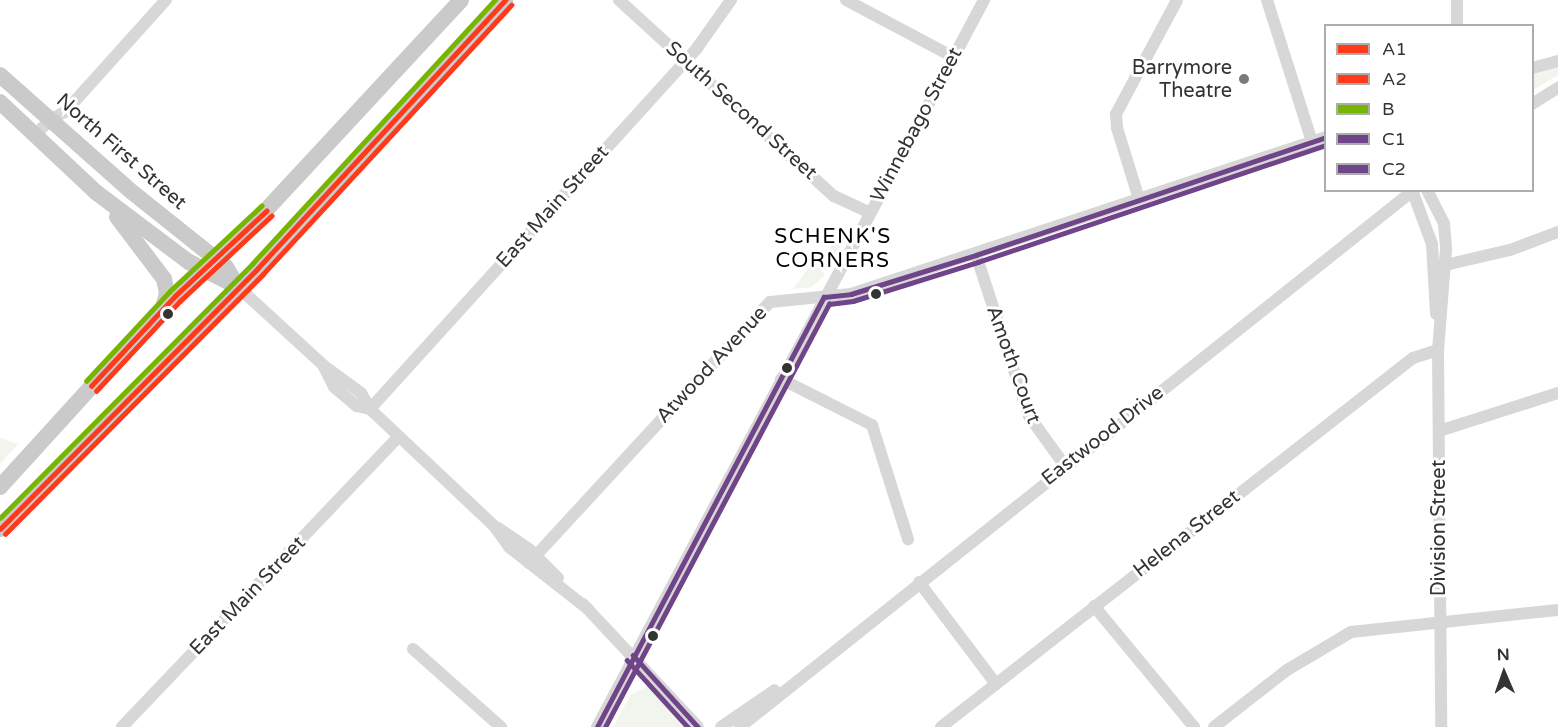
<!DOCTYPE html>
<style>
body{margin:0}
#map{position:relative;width:1558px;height:727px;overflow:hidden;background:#fff;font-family:"Varela Round",sans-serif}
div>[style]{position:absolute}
.green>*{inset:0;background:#f1f5ed}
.minor>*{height:12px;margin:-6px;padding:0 6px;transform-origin:6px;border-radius:6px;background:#d7d7d7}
.major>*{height:16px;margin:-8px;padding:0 8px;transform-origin:8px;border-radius:8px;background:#cacaca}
.bus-1>*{height:4.5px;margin:-2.25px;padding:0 2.25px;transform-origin:2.25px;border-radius:2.25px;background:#ff391a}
.bus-2>*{height:4.5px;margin:-2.25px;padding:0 2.25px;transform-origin:2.25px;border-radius:2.25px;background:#ff391a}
.bus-3>*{height:4.5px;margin:-2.25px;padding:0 2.25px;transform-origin:2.25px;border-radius:2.25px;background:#78b500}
.bus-4>*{height:4.5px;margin:-2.25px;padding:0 2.25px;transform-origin:2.25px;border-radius:2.25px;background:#704489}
.bus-5>*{height:4.5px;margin:-2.25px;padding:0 2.25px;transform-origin:2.25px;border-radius:2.25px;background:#704489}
.dots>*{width:16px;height:16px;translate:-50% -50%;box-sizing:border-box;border:3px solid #fff;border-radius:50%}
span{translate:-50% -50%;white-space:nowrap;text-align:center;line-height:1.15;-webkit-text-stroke:6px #fff;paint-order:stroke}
.poi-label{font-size:20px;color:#333}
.right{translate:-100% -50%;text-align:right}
.street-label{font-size:20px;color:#333}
.neighbourhood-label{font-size:21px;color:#000;letter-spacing:1.5px}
.legend{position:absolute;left:1324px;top:24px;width:210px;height:168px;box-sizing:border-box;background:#fff;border:2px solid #adadad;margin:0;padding:8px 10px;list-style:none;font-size:18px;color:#333}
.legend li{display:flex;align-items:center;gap:12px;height:30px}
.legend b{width:30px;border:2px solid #adadad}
.north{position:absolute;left:1474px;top:643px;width:60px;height:60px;-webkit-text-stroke:4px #fff;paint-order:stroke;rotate:358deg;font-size:16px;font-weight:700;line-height:24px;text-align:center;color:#333}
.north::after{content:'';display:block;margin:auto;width:21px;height:27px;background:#333;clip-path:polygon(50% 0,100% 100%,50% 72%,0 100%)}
</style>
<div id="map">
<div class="green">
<div style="clip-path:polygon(1558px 66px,1558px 75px,1533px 90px,1532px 74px)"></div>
<div style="clip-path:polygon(846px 230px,848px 232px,827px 271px,820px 268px,817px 263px)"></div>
<div style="clip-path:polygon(812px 263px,825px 274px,820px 280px,811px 287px,793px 289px)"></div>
<div style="clip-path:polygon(0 438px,18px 444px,0 464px)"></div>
<div style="clip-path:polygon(648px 686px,653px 689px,688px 727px,613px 727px,631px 694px)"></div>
</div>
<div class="minor">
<div style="left:619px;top:0;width:291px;rotate:42.4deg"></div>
<div style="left:834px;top:196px;width:40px;rotate:25deg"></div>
<div style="left:846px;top:0;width:121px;rotate:28deg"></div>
<div style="left:1267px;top:0;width:149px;rotate:72.4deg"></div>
<div style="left:1457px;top:0;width:26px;rotate:90deg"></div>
<div style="left:1532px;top:68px;width:27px;rotate:-15deg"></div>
<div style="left:1532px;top:104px;width:31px;rotate:-32deg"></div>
<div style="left:36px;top:134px;width:21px;rotate:-45deg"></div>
<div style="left:51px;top:119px;width:16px;rotate:-27deg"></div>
<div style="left:65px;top:112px;width:151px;rotate:-48deg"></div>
<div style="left:1412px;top:190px;width:58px;rotate:69.7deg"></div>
<div style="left:1432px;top:244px;width:70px;rotate:86.7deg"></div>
<div style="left:1427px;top:190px;width:38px;rotate:63deg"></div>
<div style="left:1444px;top:224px;width:25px;rotate:85deg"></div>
<div style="left:1446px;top:249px;width:101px;rotate:94.5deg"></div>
<div style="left:1438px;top:350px;width:377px;rotate:89.5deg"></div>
<div style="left:1139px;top:199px;width:74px;rotate:-107.2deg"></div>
<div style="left:1117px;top:128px;width:14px;rotate:-94deg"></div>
<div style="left:1116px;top:114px;width:129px;rotate:-61.8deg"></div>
<div style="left:976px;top:255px;width:169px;rotate:71.8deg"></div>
<div style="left:1029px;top:416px;width:62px;rotate:54.2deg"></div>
<div style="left:1441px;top:266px;width:71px;rotate:-13.1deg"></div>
<div style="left:1510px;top:250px;width:51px;rotate:-20.6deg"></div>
<div style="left:238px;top:287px;width:115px;rotate:42.5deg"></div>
<div style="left:323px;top:365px;width:47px;rotate:36.4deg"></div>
<div style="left:361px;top:393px;width:18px;rotate:61deg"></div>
<div style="left:370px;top:409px;width:170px;rotate:43.3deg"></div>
<div style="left:494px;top:526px;width:26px;rotate:54deg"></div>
<div style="left:509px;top:547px;width:100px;rotate:38.1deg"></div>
<div style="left:323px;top:365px;width:25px;rotate:63deg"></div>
<div style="left:334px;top:387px;width:30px;rotate:40deg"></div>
<div style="left:357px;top:406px;width:13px;rotate:13deg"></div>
<div style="left:781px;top:379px;width:102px;rotate:26.8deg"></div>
<div style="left:872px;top:425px;width:120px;rotate:72.5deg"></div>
<div style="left:370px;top:409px;width:487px;rotate:-47.8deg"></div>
<div style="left:697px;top:48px;width:59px;rotate:-54.7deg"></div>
<div style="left:1439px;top:431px;width:125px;rotate:-17.7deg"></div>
<div style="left:498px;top:528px;width:37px;rotate:34deg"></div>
<div style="left:529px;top:549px;width:41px;rotate:45deg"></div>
<div style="left:529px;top:563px;width:355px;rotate:-47.3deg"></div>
<div style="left:770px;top:302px;width:81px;rotate:-5.6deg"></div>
<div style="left:851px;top:294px;width:500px;rotate:-18.29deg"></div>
<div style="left:919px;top:582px;width:128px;rotate:53deg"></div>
<div style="left:583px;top:604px;width:168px;rotate:46.9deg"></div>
<div style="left:1094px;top:606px;width:157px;rotate:50.4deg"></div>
<div style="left:413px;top:649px;width:118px;rotate:41.6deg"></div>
<div style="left:122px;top:727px;width:400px;rotate:-46.4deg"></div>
<div style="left:597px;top:727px;width:824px;rotate:-61.97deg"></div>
<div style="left:721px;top:727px;width:65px;rotate:-34.4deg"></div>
<div style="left:740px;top:727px;width:862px;rotate:-38.55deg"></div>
<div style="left:941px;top:727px;width:599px;rotate:-38.02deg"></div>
<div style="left:1413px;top:358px;width:26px;rotate:-18deg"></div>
<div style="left:1214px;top:727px;width:93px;rotate:-38deg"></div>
<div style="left:1287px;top:670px;width:74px;rotate:-30.7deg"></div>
<div style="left:1351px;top:632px;width:208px;rotate:-6.1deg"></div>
</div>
<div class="major">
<div style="left:0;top:75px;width:176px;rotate:41.6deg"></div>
<div style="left:132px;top:192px;width:120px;rotate:38.6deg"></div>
<div style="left:226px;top:267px;width:23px;rotate:59deg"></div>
<div style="left:0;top:102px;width:133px;rotate:43.2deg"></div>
<div style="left:97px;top:193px;width:115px;rotate:36.9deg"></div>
<div style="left:189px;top:262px;width:55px;rotate:27deg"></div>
<div style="left:117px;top:217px;width:78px;rotate:52.8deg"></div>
<div style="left:164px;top:279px;width:14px;rotate:78deg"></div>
<div style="left:167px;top:293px;width:16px;rotate:105deg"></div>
<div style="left:0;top:487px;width:242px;rotate:-47.7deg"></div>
<div style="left:163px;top:308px;width:125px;rotate:-43deg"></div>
<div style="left:254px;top:223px;width:304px;rotate:-47.1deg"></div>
<div style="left:0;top:529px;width:366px;rotate:-45.3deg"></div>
<div style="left:257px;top:269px;width:366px;rotate:-47.3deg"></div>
</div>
<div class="bus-1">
<div style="left:91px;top:386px;width:123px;rotate:-47deg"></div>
<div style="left:175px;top:296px;width:125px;rotate:-43deg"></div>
<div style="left:0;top:529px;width:366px;rotate:-45.3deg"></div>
<div style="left:257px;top:269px;width:366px;rotate:-47.3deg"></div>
</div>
<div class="bus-2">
<div style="left:96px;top:391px;width:123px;rotate:-47deg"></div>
<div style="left:180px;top:301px;width:125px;rotate:-43deg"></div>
<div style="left:5px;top:534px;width:366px;rotate:-45.2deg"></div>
<div style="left:263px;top:274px;width:366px;rotate:-47.3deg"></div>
</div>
<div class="bus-3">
<div style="left:86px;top:381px;width:123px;rotate:-47deg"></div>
<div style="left:170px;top:291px;width:125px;rotate:-43deg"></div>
<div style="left:0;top:518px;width:358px;rotate:-45.2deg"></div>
<div style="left:252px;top:264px;width:359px;rotate:-47.4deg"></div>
</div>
<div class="bus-4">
<div style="left:633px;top:655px;width:97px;rotate:47.9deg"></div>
<div style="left:597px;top:727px;width:486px;rotate:-62.2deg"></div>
<div style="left:824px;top:297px;width:27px;rotate:-6deg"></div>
<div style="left:851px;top:294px;width:131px;rotate:-17.3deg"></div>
<div style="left:976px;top:255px;width:369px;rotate:-18.6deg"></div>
</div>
<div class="bus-5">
<div style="left:627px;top:660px;width:91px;rotate:47.7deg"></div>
<div style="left:605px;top:727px;width:479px;rotate:-62.1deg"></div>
<div style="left:829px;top:304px;width:24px;rotate:-7deg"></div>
<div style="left:853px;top:301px;width:131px;rotate:-17.3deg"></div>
<div style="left:978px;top:262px;width:367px;rotate:-18.6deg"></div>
</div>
<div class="dots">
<div style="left:1244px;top:79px;background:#7a7a7a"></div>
<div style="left:876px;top:294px;background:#333"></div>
<div style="left:168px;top:314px;background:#333"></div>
<div style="left:787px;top:368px;background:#333"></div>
<div style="left:653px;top:636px;background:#333"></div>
</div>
<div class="poi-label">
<span class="right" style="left:1232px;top:80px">Barrymore<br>Theatre</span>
</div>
<div class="street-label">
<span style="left:741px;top:111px;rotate:42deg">South Second Street</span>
<span style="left:917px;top:125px;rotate:-62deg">Winnebago Street</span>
<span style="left:121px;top:152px;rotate:41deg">North First Street</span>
<span style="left:553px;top:207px;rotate:-48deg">East Main Street</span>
<span style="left:712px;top:365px;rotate:-47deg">Atwood Avenue</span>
<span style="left:1013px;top:365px;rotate:70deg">Amoth Court</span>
<span style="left:1103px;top:436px;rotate:-38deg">Eastwood Drive</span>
<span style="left:1439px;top:528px;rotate:-90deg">Division Street</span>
<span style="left:1187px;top:534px;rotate:-38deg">Helena Street</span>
<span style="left:248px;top:596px;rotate:-46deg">East Main Street</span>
</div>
<div class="neighbourhood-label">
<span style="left:833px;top:249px">SCHENK'S<br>CORNERS</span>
</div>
<ul class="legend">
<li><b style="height:8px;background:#ff391a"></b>A1</li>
<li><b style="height:8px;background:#ff391a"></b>A2</li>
<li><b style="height:8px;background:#78b500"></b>B</li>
<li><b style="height:8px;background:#704489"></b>C1</li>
<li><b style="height:8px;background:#704489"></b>C2</li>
</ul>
<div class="north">N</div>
</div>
